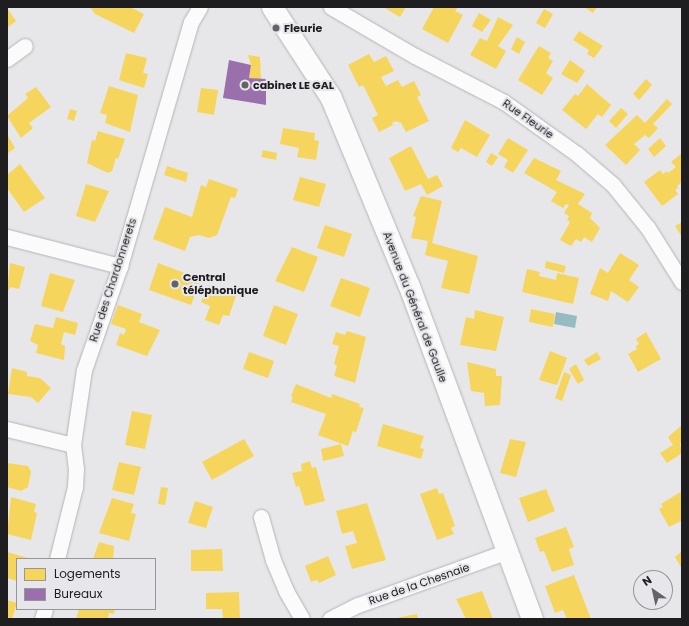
<!DOCTYPE html>
<meta charset="utf-8">
<style>
body{margin:0}
#map{position:relative;width:689px;height:626px;overflow:hidden;background:#e7e7ea;font-family:Poppins,sans-serif}
div>[style]{position:absolute}
.water>*{inset:0;background:#96bcc1}
.homes>*{inset:0;background:#f6d55c}
.offices>*{inset:0;background:#9970ab}
.roads{filter:drop-shadow(0 0 1px #b4b4b6) drop-shadow(0 0 1px #b4b4b6)}
.street>*{height:15px;margin:-7.5px;padding:0 7.5px;transform-origin:7.5px;border-radius:7.5px;background:#fbfbfc}
.secondary>*{height:21px;margin:-10.5px;padding:0 10.5px;transform-origin:10.5px;border-radius:10.5px;background:#fbfbfc}
.dots>*{width:11px;height:11px;translate:-50% -50%;box-sizing:border-box;border:2px solid #e6e6eb;border-radius:50%}
span{translate:-50% -50%;white-space:nowrap;text-align:center;line-height:1.15;-webkit-text-stroke:4px #e6e6eb;paint-order:stroke}
.poi-label{font-size:11px;color:#1e1e20;font-weight:700}
.left{translate:0 -50%;text-align:left}
.street-label{font-size:11px;color:#1e1e20}
.frame{position:absolute;inset:0;border:8px solid #1e1e20;pointer-events:none}
.legend{position:absolute;left:16px;top:558px;width:140px;height:52px;box-sizing:border-box;background:#e6e6eb;border:1px solid #96969a;margin:0;padding:5px 7px;list-style:none;font-size:12px;color:#1e1e20}
.legend li{display:flex;align-items:center;gap:8px;height:20px}
.legend b{width:20px;border:1px solid #96969a}
.north{position:absolute;left:633px;top:570px;width:40px;height:40px;box-sizing:border-box;background:#e6e6eb;border:1px solid #96969a;border-radius:50%;rotate:326deg;font-size:11px;font-weight:700;line-height:16px;text-align:center;color:#1e1e20}
.north::after{content:'';display:block;margin:auto;width:14px;height:18px;background:#646467;clip-path:polygon(50% 0,100% 100%,50% 72%,0 100%)}
</style>
<div id="map">
<div class="water">
<div style="clip-path:polygon(556px 312px,577px 316px,575px 328px,554px 324px)"></div>
</div>
<div class="homes">
<div style="clip-path:polygon(90px 7px,130px 7px,144px 14px,134px 33px,95px 14px)"></div>
<div style="clip-path:polygon(383px 7px,406px 7px,400px 17px)"></div>
<div style="clip-path:polygon(434px 7px,458px 7px,455px 11px,463px 15px,448px 43px,422px 29px)"></div>
<div style="clip-path:polygon(584px 7px,597px 7px,593px 13px)"></div>
<div style="clip-path:polygon(7px 8px,16px 21px,7px 28px)"></div>
<div style="clip-path:polygon(544px 9px,553px 14px,545px 28px,536px 23px)"></div>
<div style="clip-path:polygon(479px 13px,491px 20px,482px 32px,472px 26px)"></div>
<div style="clip-path:polygon(498px 17px,513px 25px,498px 46px,506px 51px,496px 69px,470px 55px,480px 38px,487px 41px)"></div>
<div style="clip-path:polygon(579px 31px,603px 46px,594px 58px,587px 54px,589px 50px,573px 40px)"></div>
<div style="clip-path:polygon(517px 37px,525px 42px,519px 54px,511px 49px)"></div>
<div style="clip-path:polygon(539px 46px,551px 53px,548px 58px,553px 61px,546px 73px,553px 78px,542px 95px,518px 80px)"></div>
<div style="clip-path:polygon(126px 53px,147px 58px,143px 73px,148px 74px,144px 88px,119px 80px)"></div>
<div style="clip-path:polygon(369px 54px,374px 62px,386px 56px,394px 71px,381px 77px,386px 86px,398px 80px,402px 87px,414px 81px,421px 95px,417px 97px,429px 121px,406px 132px,401px 123px,396px 121px,392px 123px,393px 125px,379px 132px,372px 118px,378px 115px,363px 85px,359px 87px,348px 65px)"></div>
<div style="clip-path:polygon(248px 55px,260px 57px,261px 79px,249px 78px,251px 65px)"></div>
<div style="clip-path:polygon(570px 60px,585px 71px,577px 83px,561px 74px)"></div>
<div style="clip-path:polygon(646px 79px,652px 85px,639px 100px,633px 94px)"></div>
<div style="clip-path:polygon(587px 84px,611px 105px,602px 117px,598px 114px,586px 129px,562px 110px,575px 94px,578px 96px)"></div>
<div style="clip-path:polygon(109px 86px,138px 95px,130px 132px,105px 123px,107px 115px,100px 113px)"></div>
<div style="clip-path:polygon(36px 87px,51px 107px,29px 123px,33px 128px,21px 138px,7px 116px,28px 98px,25px 94px)"></div>
<div style="clip-path:polygon(201px 88px,218px 90px,214px 115px,197px 112px)"></div>
<div style="clip-path:polygon(667px 99px,672px 104px,653px 124px,658px 128px,649px 138px,645px 135px,634px 144px,640px 150px,626px 165px,605px 145px,637px 115px,645px 123px)"></div>
<div style="clip-path:polygon(621px 108px,628px 114px,616px 128px,609px 121px)"></div>
<div style="clip-path:polygon(70px 109px,77px 111px,74px 121px,67px 119px)"></div>
<div style="clip-path:polygon(465px 120px,490px 135px,477px 157px,461px 148px,458px 152px,451px 148px)"></div>
<div style="clip-path:polygon(283px 128px,315px 133px,314px 140px,319px 141px,316px 160px,297px 157px,299px 148px,280px 144px)"></div>
<div style="clip-path:polygon(98px 131px,125px 139px,118px 159px,116px 158px,112px 171px,108px 173px,87px 163px,92px 140px,95px 141px)"></div>
<div style="clip-path:polygon(7px 134px,15px 148px,7px 154px)"></div>
<div style="clip-path:polygon(508px 138px,528px 150px,513px 173px,504px 167px,508px 160px,498px 154px)"></div>
<div style="clip-path:polygon(660px 138px,666px 146px,654px 157px,648px 149px)"></div>
<div style="clip-path:polygon(411px 146px,428px 179px,437px 175px,443px 186px,427px 195px,421px 184px,405px 191px,389px 158px)"></div>
<div style="clip-path:polygon(263px 150px,277px 153px,276px 160px,261px 157px)"></div>
<div style="clip-path:polygon(491px 153px,498px 157px,492px 166px,486px 162px)"></div>
<div style="clip-path:polygon(682px 153px,682px 182px,677px 186px,678px 188px,675px 190px,678px 194px,662px 206px,644px 182px,660px 170px,663px 174px,667px 171px,668px 173px,676px 167px,671px 162px)"></div>
<div style="clip-path:polygon(534px 158px,561px 171px,556px 180px,585px 194px,578px 204px,592px 213px,590px 218px,600px 228px,592px 242px,584px 237px,581px 242px,576px 239px,571px 246px,560px 240px,570px 222px,567px 220px,569px 216px,564px 213px,569px 205px,566px 204px,563px 208px,551px 201px,557px 192px,524px 173px)"></div>
<div style="clip-path:polygon(20px 164px,45px 198px,24px 212px,7px 188px,7px 175px)"></div>
<div style="clip-path:polygon(167px 166px,188px 173px,186px 182px,164px 175px)"></div>
<div style="clip-path:polygon(300px 177px,326px 184px,319px 207px,293px 200px)"></div>
<div style="clip-path:polygon(209px 179px,238px 189px,235px 198px,231px 197px,217px 235px,209px 238px,199px 235px,190px 237px,185px 251px,153px 239px,165px 207px,192px 217px,201px 185px,206px 187px)"></div>
<div style="clip-path:polygon(86px 184px,109px 191px,95px 222px,76px 216px)"></div>
<div style="clip-path:polygon(421px 196px,442px 201px,432px 243px,478px 256px,469px 294px,441px 288px,448px 261px,425px 255px,428px 241px,411px 238px,416px 217px,413px 216px)"></div>
<div style="clip-path:polygon(682px 222px,682px 237px,675px 226px)"></div>
<div style="clip-path:polygon(325px 225px,352px 234px,344px 257px,317px 248px)"></div>
<div style="clip-path:polygon(292px 247px,318px 257px,304px 292px,275px 281px)"></div>
<div style="clip-path:polygon(620px 253px,639px 265px,629px 280px,639px 287px,628px 302px,611px 291px,608px 301px,590px 294px,600px 268px,608px 273px)"></div>
<div style="clip-path:polygon(546px 261px,566px 266px,564px 273px,545px 268px)"></div>
<div style="clip-path:polygon(10px 263px,25px 267px,19px 289px,11px 287px,7px 292px)"></div>
<div style="clip-path:polygon(158px 263px,201px 279px,191px 305px,149px 290px)"></div>
<div style="clip-path:polygon(527px 269px,540px 272px,539px 276px,556px 280px,557px 273px,579px 278px,573px 304px,522px 292px)"></div>
<div style="clip-path:polygon(50px 273px,75px 280px,63px 312px,41px 306px)"></div>
<div style="clip-path:polygon(341px 278px,370px 288px,360px 317px,330px 306px)"></div>
<div style="clip-path:polygon(208px 285px,223px 291px,225px 286px,238px 290px,229px 316px,223px 315px,219px 325px,205px 320px,210px 306px,201px 302px)"></div>
<div style="clip-path:polygon(118px 305px,142px 314px,139px 322px,160px 330px,147px 356px,116px 345px,120px 333px,124px 335px,126px 329px,111px 324px)"></div>
<div style="clip-path:polygon(274px 305px,298px 314px,286px 345px,263px 336px)"></div>
<div style="clip-path:polygon(531px 309px,555px 314px,553px 327px,529px 322px)"></div>
<div style="clip-path:polygon(475px 310px,504px 317px,496px 351px,460px 345px,466px 317px,474px 319px)"></div>
<div style="clip-path:polygon(56px 317px,78px 323px,75px 335px,64px 332px,61px 344px,65px 346px,64px 360px,36px 353px,38px 345px,30px 341px,35px 324px,53px 328px)"></div>
<div style="clip-path:polygon(347px 331px,366px 337px,355px 383px,334px 376px,337px 366px,334px 364px,339px 346px,332px 344px,336px 332px,345px 335px)"></div>
<div style="clip-path:polygon(646px 332px,661px 359px,638px 372px,628px 354px,637px 349px,636px 346px,639px 344px,636px 339px)"></div>
<div style="clip-path:polygon(550px 351px,567px 358px,557px 385px,539px 380px)"></div>
<div style="clip-path:polygon(249px 352px,274px 361px,268px 378px,243px 369px)"></div>
<div style="clip-path:polygon(597px 352px,601px 359px,588px 366px,584px 360px)"></div>
<div style="clip-path:polygon(467px 362px,496px 369px,496px 376px,502px 376px,500px 405px,485px 406px,484px 393px,471px 391px)"></div>
<div style="clip-path:polygon(576px 364px,584px 380px,578px 384px,569px 369px)"></div>
<div style="clip-path:polygon(12px 368px,27px 372px,27px 376px,40px 378px,51px 388px,38px 403px,31px 397px,8px 394px)"></div>
<div style="clip-path:polygon(564px 372px,571px 375px,562px 401px,555px 398px)"></div>
<div style="clip-path:polygon(296px 384px,331px 398px,332px 394px,360px 404px,359px 407px,364px 408px,356px 432px,353px 431px,348px 446px,318px 435px,326px 414px,291px 402px,293px 397px,291px 396px)"></div>
<div style="clip-path:polygon(132px 411px,152px 415px,145px 449px,125px 445px)"></div>
<div style="clip-path:polygon(383px 424px,424px 436px,420px 448px,424px 449px,421px 459px,377px 446px)"></div>
<div style="clip-path:polygon(682px 425px,682px 442px,680px 444px,682px 453px,667px 463px,660px 453px,673px 445px,668px 437px)"></div>
<div style="clip-path:polygon(244px 439px,254px 456px,212px 480px,202px 462px)"></div>
<div style="clip-path:polygon(510px 439px,526px 442px,516px 477px,500px 473px)"></div>
<div style="clip-path:polygon(341px 444px,344px 456px,323px 461px,321px 449px)"></div>
<div style="clip-path:polygon(310px 461px,312px 468px,316px 467px,325px 501px,305px 506px,299px 486px,296px 487px,292px 473px,302px 471px,301px 464px)"></div>
<div style="clip-path:polygon(119px 462px,141px 467px,134px 495px,112px 490px)"></div>
<div style="clip-path:polygon(7px 463px,28px 466px,31px 472px,28px 487px,21px 491px,7px 487px)"></div>
<div style="clip-path:polygon(161px 487px,168px 488px,165px 505px,158px 504px)"></div>
<div style="clip-path:polygon(437px 488px,439px 494px,443px 493px,455px 526px,451px 528px,454px 534px,437px 540px,420px 494px)"></div>
<div style="clip-path:polygon(546px 489px,555px 511px,528px 522px,519px 498px)"></div>
<div style="clip-path:polygon(682px 491px,682px 523px,681px 521px,669px 527px,659px 509px,663px 507px,661px 504px)"></div>
<div style="clip-path:polygon(11px 497px,36px 504px,34px 512px,37px 513px,31px 540px,7px 534px)"></div>
<div style="clip-path:polygon(112px 498px,134px 504px,131px 513px,136px 514px,129px 541px,99px 533px)"></div>
<div style="clip-path:polygon(195px 501px,213px 507px,206px 528px,188px 523px)"></div>
<div style="clip-path:polygon(367px 503px,386px 560px,352px 569px,345px 546px,357px 543px,353px 531px,342px 534px,336px 511px)"></div>
<div style="clip-path:polygon(566px 527px,574px 547px,569px 549px,574px 565px,552px 572px,544px 551px,540px 552px,535px 538px)"></div>
<div style="clip-path:polygon(99px 542px,114px 546px,113px 559px,93px 559px)"></div>
<div style="clip-path:polygon(222px 549px,223px 571px,191px 571px,191px 550px)"></div>
<div style="clip-path:polygon(682px 551px,682px 569px,675px 557px)"></div>
<div style="clip-path:polygon(7px 552px,28px 558px,17px 559px,17px 581px,7px 578px)"></div>
<div style="clip-path:polygon(328px 556px,336px 575px,319px 583px,317px 580px,311px 582px,305px 566px)"></div>
<div style="clip-path:polygon(574px 575px,584px 601px,591px 619px,567px 619px,563px 610px,555px 613px,545px 586px)"></div>
<div style="clip-path:polygon(482px 591px,493px 619px,466px 619px,456px 599px)"></div>
<div style="clip-path:polygon(239px 592px,240px 619px,223px 619px,222px 609px,206px 609px,206px 593px)"></div>
<div style="clip-path:polygon(7px 600px,17px 603px,12px 619px,7px 619px)"></div>
<div style="clip-path:polygon(79px 609px,115px 609px,114px 614px,109px 613px,108px 619px,76px 619px)"></div>
<div style="clip-path:polygon(417px 614px,418px 619px,396px 619px,396px 618px)"></div>
</div>
<div class="offices">
<div style="clip-path:polygon(229px 60px,251px 65px,249px 78px,266px 79px,266px 105px,223px 98px)"></div>
</div>
<div class="roads">
<div class="street">
<div style="left:331px;top:7px;width:97px;rotate:30.3deg"></div>
<div style="left:415px;top:56px;width:100px;rotate:27.3deg"></div>
<div style="left:504px;top:102px;width:90px;rotate:35.5deg"></div>
<div style="left:577px;top:154px;width:48px;rotate:40.7deg"></div>
<div style="left:613px;top:185px;width:55px;rotate:50.9deg"></div>
<div style="left:648px;top:228px;width:64px;rotate:57.8deg"></div>
<div style="left:7px;top:59px;width:22px;rotate:-36deg"></div>
<div style="left:7px;top:237px;width:117px;rotate:14.4deg"></div>
<div style="left:7px;top:429px;width:68px;rotate:13.6deg"></div>
<div style="left:261px;top:517px;width:45px;rotate:74.4deg"></div>
<div style="left:273px;top:560px;width:34px;rotate:67deg"></div>
<div style="left:286px;top:591px;width:32px;rotate:60deg"></div>
<div style="left:57px;top:559px;width:74px;rotate:-76deg"></div>
<div style="left:75px;top:487px;width:18px;rotate:-87deg"></div>
<div style="left:76px;top:469px;width:24px;rotate:-97deg"></div>
<div style="left:73px;top:445px;width:76px;rotate:-81.7deg"></div>
<div style="left:84px;top:370px;width:110px;rotate:-70.9deg"></div>
<div style="left:120px;top:266px;width:254px;rotate:-73.8deg"></div>
<div style="left:191px;top:22px;width:17px;rotate:-59deg"></div>
<div style="left:42px;top:619px;width:10px;rotate:-73deg"></div>
<div style="left:330px;top:619px;width:31px;rotate:-27deg"></div>
<div style="left:358px;top:605px;width:159px;rotate:-19.8deg"></div>
</div>
<div class="secondary">
<div style="left:272px;top:7px;width:108px;rotate:57deg"></div>
<div style="left:331px;top:98px;width:204px;rotate:67.5deg"></div>
<div style="left:409px;top:286px;width:355px;rotate:69.7deg"></div>
</div>
</div>
<div class="dots">
<div style="left:276px;top:28px;background:#646467"></div>
<div style="left:245px;top:85px;background:#646467"></div>
<div style="left:175px;top:284px;background:#646467"></div>
</div>
<div class="poi-label">
<span class="left" style="left:284px;top:28px">Fleurie</span>
<span class="left" style="left:253px;top:85px">cabinet LE GAL</span>
<span class="left" style="left:183px;top:284px">Central<br>téléphonique</span>
</div>
<div class="street-label">
<span style="left:528px;top:119px;rotate:35deg">Rue Fleurie</span>
<span style="left:113px;top:280px;rotate:-72deg">Rue des Chardonnerets</span>
<span style="left:415px;top:307px;rotate:69deg">Avenue du Général de Gaulle</span>
<span style="left:419px;top:584px;rotate:-19deg">Rue de la Chesnaie</span>
</div>
<div class="frame"></div>
<ul class="legend">
<li><b style="height:11px;background:#f6d55c"></b>Logements</li>
<li><b style="height:11px;background:#9970ab"></b>Bureaux</li>
</ul>
<div class="north">N</div>
</div>
